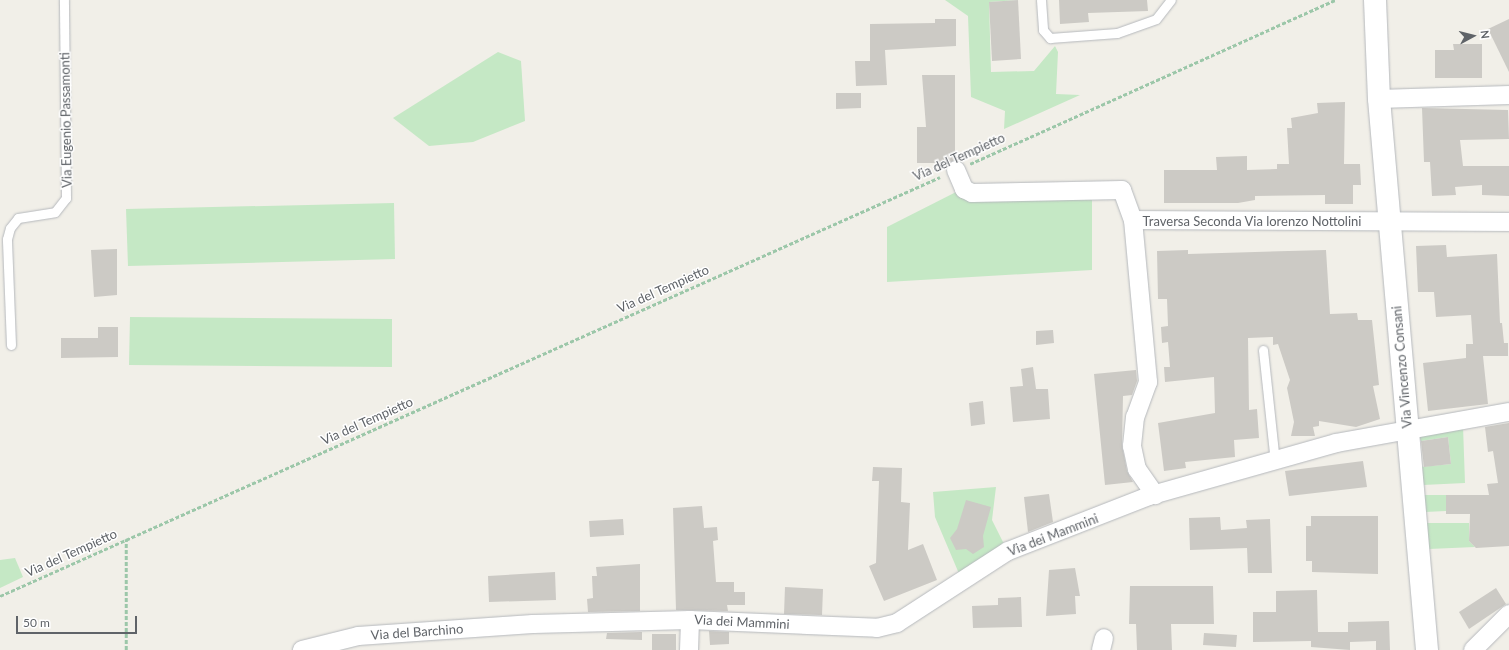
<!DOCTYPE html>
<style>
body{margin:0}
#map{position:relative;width:1509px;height:650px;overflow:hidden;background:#f1efe8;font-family:Lato,sans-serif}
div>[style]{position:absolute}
.green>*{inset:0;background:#c5e8c5}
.building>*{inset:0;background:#cccac5}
.path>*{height:2.5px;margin-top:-1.25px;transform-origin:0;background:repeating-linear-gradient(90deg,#9cc7a9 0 4px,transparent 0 6px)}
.roads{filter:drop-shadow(0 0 1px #b5b8bc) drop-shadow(0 0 1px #b5b8bc)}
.service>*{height:9px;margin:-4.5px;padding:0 4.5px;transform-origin:4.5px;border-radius:4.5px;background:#fff}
.minor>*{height:18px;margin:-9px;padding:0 9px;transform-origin:9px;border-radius:9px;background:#fff}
.tertiary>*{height:22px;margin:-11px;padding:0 11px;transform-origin:11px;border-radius:11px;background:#fff}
span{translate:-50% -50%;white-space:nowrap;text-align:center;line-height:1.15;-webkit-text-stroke:3px #fff;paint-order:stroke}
.street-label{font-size:13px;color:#5f6368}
.north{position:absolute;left:1453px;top:16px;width:40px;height:40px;-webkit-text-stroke:3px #fff;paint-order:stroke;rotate:83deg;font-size:11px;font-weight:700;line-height:16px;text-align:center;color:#5f6368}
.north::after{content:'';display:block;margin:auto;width:14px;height:18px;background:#5f6368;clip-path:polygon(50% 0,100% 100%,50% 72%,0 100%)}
.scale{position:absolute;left:16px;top:616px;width:121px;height:18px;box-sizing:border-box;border:2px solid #5f6368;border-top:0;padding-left:5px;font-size:12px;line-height:14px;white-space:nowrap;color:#5f6368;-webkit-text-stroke:3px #fff;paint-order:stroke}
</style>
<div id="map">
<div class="green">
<div style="clip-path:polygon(945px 0,1019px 0,989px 2px,991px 72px,1034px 71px,1055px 46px,1058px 52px,1056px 94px,1080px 95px,1004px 129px,1005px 111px,971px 97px,968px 16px)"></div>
<div style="clip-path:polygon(498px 52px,521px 61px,525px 121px,473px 142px,429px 146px,393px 118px)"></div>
<div style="clip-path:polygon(960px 190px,1092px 194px,1092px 270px,887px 282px,887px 227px)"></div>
<div style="clip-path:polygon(394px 203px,395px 259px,128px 266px,126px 209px)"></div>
<div style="clip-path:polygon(130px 317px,392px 319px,392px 367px,129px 365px)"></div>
<div style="clip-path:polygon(1463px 426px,1465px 483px,1423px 485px,1420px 467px,1451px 464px,1448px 437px,1421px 441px,1418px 433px)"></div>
<div style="clip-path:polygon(996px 487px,992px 520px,1006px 548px,960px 576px,935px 517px,933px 492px)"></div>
<div style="clip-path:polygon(1423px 495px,1446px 495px,1446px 511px,1425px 512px)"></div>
<div style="clip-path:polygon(1427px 523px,1469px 523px,1469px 541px,1475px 547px,1429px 549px)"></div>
<div style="clip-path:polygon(15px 558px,23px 577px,0 588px,0 560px)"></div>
</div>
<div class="building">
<div style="clip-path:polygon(1018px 0,1021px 59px,992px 61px,989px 2px)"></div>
<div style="clip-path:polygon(1059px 0,1147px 0,1148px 11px,1088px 13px,1089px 22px,1060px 24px)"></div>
<div style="clip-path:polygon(935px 19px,956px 19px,956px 46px,885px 50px,887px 85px,856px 86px,855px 61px,870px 61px,870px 24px,935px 23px)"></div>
<div style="clip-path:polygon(1509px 19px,1509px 72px,1488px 29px)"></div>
<div style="clip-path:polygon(1453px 44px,1482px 44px,1482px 78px,1435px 78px,1435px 50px,1454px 50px)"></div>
<div style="clip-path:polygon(922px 75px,955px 75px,955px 160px,949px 163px,917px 163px,917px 127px,926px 127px)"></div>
<div style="clip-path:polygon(836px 93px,861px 93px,861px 108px,836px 109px)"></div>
<div style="clip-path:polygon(1345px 102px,1344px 164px,1360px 164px,1361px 185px,1353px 185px,1353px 204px,1325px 204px,1325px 195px,1255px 196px,1255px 200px,1238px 203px,1164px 203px,1164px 170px,1217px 170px,1216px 157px,1247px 156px,1247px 170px,1277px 169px,1277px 164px,1289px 164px,1287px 128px,1292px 128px,1291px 118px,1318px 113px,1317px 103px)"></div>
<div style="clip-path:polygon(1422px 108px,1508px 110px,1509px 139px,1460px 140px,1463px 166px,1509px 166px,1509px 196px,1482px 195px,1482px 185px,1455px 187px,1456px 195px,1432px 196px,1430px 162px,1424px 162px)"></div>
<div style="clip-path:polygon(1446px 245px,1447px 257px,1497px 254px,1500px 323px,1502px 323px,1504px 343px,1508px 343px,1508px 356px,1483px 356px,1488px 404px,1428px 411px,1423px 363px,1466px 358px,1466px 344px,1473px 344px,1471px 315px,1436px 317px,1434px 292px,1418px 292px,1416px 246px)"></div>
<div style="clip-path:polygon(117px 249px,117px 295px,94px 297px,91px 250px)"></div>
<div style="clip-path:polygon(1188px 250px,1188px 254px,1326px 250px,1330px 314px,1357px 313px,1358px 320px,1372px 320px,1379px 385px,1373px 386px,1380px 419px,1356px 427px,1319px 421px,1319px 426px,1313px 427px,1315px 436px,1291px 436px,1294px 422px,1287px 388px,1290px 380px,1278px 344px,1273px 345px,1273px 337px,1248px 338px,1249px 410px,1257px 409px,1259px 438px,1234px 440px,1235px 457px,1185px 462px,1186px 468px,1164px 471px,1158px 423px,1215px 413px,1214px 377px,1165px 382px,1164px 367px,1170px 367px,1168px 342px,1162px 343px,1161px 327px,1168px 326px,1167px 299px,1158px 299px,1157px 251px)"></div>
<div style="clip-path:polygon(98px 327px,118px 327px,118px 357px,61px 358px,61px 338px,98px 338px)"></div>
<div style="clip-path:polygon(1053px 330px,1054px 343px,1036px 345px,1036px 331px)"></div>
<div style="clip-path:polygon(1033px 367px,1036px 389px,1048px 389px,1050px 419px,1013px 422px,1010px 387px,1023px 386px,1021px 369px)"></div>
<div style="clip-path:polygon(1136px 370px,1137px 381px,1132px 395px,1123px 396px,1122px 445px,1127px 471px,1133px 482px,1105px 485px,1094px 374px)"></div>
<div style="clip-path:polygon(983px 401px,985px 424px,971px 426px,969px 403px)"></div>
<div style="clip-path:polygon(1509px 423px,1509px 546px,1476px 548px,1469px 541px,1470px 514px,1446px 514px,1446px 495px,1489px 495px,1487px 484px,1498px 483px,1493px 451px,1488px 452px,1485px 427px)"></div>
<div style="clip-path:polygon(1448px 437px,1451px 464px,1424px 467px,1421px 441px)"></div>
<div style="clip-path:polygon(1363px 461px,1367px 487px,1289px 496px,1285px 471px)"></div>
<div style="clip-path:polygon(873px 467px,902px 468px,901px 502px,910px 503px,908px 550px,923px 544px,937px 580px,884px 601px,869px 566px,876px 563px,879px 481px,872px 481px)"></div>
<div style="clip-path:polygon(1049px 494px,1053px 522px,1028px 532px,1024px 497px)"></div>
<div style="clip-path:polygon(966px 500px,991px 507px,983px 536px,984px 547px,973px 554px,966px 549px,956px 550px,950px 538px,957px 529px)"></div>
<div style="clip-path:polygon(702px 506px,704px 528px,717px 527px,718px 540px,713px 541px,716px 582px,734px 582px,734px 592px,745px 592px,745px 605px,727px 605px,728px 611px,676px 610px,673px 508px)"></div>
<div style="clip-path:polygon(1311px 516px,1378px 516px,1378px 574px,1312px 572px,1312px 561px,1306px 561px,1306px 526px,1311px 526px)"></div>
<div style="clip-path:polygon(1220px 517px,1221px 530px,1247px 528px,1246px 520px,1270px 519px,1272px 573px,1248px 573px,1247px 548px,1190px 550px,1189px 518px)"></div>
<div style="clip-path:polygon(623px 519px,624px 535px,590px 537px,589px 521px)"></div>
<div style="clip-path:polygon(640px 564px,640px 611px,588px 612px,587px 599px,593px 598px,592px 576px,597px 576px,596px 567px)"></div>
<div style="clip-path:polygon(1075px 568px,1080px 596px,1075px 596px,1076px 614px,1046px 616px,1049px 570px)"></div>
<div style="clip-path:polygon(555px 572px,556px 600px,489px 602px,488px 576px)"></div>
<div style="clip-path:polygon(1130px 586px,1213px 586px,1214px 624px,1171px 624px,1172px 650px,1137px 650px,1136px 624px,1129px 624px)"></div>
<div style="clip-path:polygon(785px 587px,823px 589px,822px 615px,784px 614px)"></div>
<div style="clip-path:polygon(1496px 588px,1506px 604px,1469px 629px,1459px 612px)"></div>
<div style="clip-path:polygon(1317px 590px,1318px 632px,1348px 632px,1348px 622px,1389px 621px,1390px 650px,1376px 650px,1376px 641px,1350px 642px,1350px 650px,1311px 647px,1311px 641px,1253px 642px,1253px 612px,1276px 612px,1276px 591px)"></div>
<div style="clip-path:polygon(1021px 597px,1022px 627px,973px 628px,972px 606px,998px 605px,998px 598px)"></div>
<div style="clip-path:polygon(709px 631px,729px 632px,729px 644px,710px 645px)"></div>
<div style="clip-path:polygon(642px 632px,642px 640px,606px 639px,607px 633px)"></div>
<div style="clip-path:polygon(1204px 633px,1237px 635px,1236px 647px,1203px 645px)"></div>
<div style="clip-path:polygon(652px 634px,676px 634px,676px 650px,652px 650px)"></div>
</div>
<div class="path">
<div style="left:970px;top:164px;width:400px;rotate:-24.2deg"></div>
<div style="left:0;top:596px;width:1029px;rotate:-24.02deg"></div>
<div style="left:126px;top:650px;width:111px;rotate:-90deg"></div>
</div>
<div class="roads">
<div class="service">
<div style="left:1041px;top:0;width:30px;rotate:86deg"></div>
<div style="left:1043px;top:30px;width:11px;rotate:49deg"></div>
<div style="left:1050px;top:38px;width:67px;rotate:-4.3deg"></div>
<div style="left:1117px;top:33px;width:41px;rotate:-19.7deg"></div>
<div style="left:1156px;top:19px;width:24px;rotate:-52deg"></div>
<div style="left:11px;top:345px;width:106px;rotate:-92.2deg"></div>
<div style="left:7px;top:239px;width:11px;rotate:-75deg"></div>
<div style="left:10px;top:228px;width:13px;rotate:-51deg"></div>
<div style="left:18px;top:218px;width:37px;rotate:-9deg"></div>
<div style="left:55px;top:212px;width:18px;rotate:-52deg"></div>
<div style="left:66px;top:198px;width:198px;rotate:-90.6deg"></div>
<div style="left:1263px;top:350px;width:114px;rotate:83.9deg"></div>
</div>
<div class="minor">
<div style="left:1379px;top:99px;width:130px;rotate:-1.8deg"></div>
<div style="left:956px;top:170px;width:21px;rotate:67deg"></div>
<div style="left:964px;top:189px;width:9px;rotate:27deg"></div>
<div style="left:972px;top:193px;width:150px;rotate:-1.1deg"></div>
<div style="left:1122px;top:190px;width:32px;rotate:70deg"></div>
<div style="left:1133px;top:220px;width:163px;rotate:84.7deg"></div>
<div style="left:1148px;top:382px;width:37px;rotate:110deg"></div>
<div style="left:1135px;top:417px;width:29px;rotate:96deg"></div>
<div style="left:1132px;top:446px;width:24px;rotate:78deg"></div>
<div style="left:1137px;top:469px;width:32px;rotate:55deg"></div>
<div style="left:1133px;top:220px;width:376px;rotate:0.3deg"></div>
<div style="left:302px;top:650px;width:58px;rotate:-14deg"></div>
<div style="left:358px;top:636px;width:175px;rotate:-3.9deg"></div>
<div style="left:533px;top:624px;width:157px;rotate:-1.5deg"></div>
<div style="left:690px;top:620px;width:187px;rotate:2.4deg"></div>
<div style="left:877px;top:628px;width:21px;rotate:-14deg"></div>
<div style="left:897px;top:623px;width:132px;rotate:-33deg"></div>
<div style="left:1008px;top:551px;width:151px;rotate:-21.3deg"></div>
<div style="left:1149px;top:496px;width:194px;rotate:-15.8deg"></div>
<div style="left:1336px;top:443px;width:176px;rotate:-10.2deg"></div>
<div style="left:689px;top:650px;width:30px;rotate:-88deg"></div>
<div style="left:1101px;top:650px;width:12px;rotate:-76deg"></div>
<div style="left:1473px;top:650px;width:51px;rotate:-45deg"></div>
</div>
<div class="tertiary">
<div style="left:1375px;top:0;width:99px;rotate:87.7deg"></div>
<div style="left:1379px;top:99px;width:553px;rotate:85.02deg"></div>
</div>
</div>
<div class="street-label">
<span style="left:66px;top:120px;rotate:-91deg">Via Eugenio Passamonti</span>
<span style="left:959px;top:157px;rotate:-24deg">Via del Tempietto</span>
<span style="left:1252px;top:221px">Traversa Seconda Via lorenzo Nottolini</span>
<span style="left:663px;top:289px;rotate:-24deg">Via del Tempietto</span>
<span style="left:1402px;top:367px;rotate:-95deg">Via Vincenzo Consani</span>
<span style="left:367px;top:421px;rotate:-24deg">Via del Tempietto</span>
<span style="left:1053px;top:535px;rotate:-21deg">Via dei Mammini</span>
<span style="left:71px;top:553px;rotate:-24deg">Via del Tempietto</span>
<span style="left:742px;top:622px;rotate:3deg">Via dei Mammini</span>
<span style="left:417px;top:632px;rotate:-4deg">Via del Barchino</span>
</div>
<div class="north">N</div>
<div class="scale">50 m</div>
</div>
